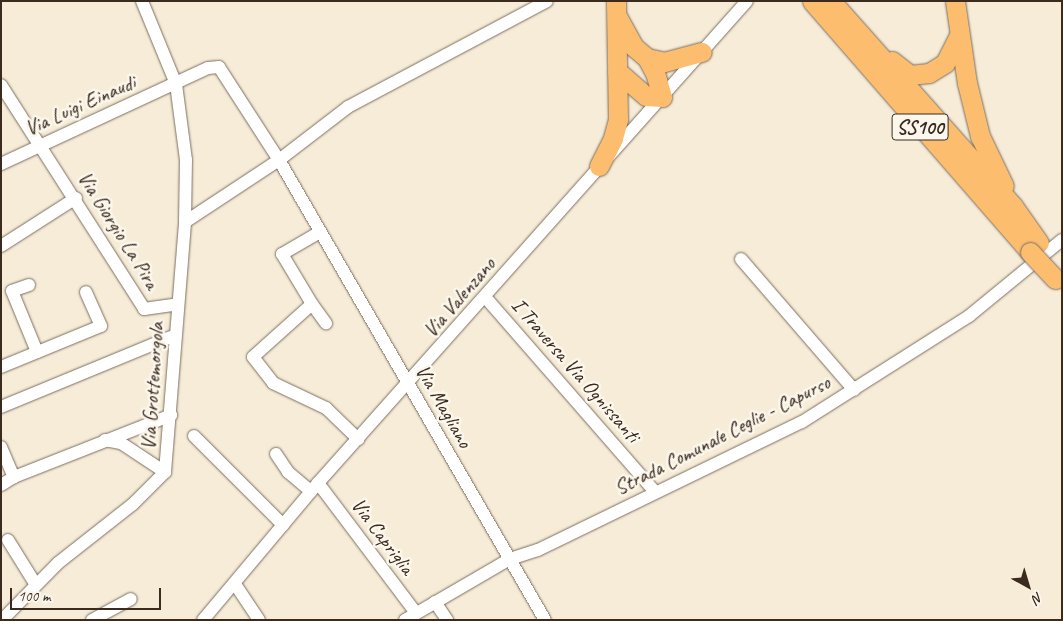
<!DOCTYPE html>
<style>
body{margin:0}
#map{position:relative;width:1063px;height:621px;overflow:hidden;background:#f6ecd7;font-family:Caveat,sans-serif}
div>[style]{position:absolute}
.roads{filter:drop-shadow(0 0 1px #7c6e5f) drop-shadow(0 0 1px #7c6e5f)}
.minor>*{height:12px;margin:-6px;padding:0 6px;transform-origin:6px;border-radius:6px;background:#fff}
.highway>*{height:19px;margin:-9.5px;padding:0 9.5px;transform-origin:9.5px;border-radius:9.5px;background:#fcbd6f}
.bridges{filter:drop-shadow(0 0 1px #7c6e5f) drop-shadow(0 0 1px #7c6e5f)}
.highway-bridge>*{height:19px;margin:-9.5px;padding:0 9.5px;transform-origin:9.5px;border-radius:9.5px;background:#fcbd6f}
span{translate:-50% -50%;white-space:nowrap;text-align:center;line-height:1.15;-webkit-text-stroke:5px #fbf7ec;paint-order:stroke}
.shield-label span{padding:1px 4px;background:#fbf7ec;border:1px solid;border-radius:4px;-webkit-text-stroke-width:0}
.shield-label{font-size:20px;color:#3b2a1e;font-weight:700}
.street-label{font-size:21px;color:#3b2a1e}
.frame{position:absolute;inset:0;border:2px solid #3b2a1e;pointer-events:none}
.north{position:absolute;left:1003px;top:561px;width:50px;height:50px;-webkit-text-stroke:4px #fbf7ec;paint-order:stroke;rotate:141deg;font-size:14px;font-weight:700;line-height:20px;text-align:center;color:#3b2a1e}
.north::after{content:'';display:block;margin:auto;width:18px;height:22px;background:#3b2a1e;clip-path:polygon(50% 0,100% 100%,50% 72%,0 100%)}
.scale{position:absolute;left:10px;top:588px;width:151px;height:22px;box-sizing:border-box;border:2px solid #3b2a1e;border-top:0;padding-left:6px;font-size:15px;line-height:18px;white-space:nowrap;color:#3b2a1e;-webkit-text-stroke:4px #fbf7ec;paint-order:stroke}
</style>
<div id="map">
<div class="roads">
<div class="minor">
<div style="left:1px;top:85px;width:266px;rotate:57.4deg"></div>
<div style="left:144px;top:309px;width:34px;rotate:-8deg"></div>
<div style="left:1px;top:164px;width:228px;rotate:-24.9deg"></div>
<div style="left:208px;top:68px;width:11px;rotate:-5deg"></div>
<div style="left:219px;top:67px;width:111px;rotate:57.2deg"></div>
<div style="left:279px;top:160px;width:531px;rotate:59.96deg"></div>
<div style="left:185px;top:222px;width:113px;rotate:-33.4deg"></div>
<div style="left:279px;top:160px;width:87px;rotate:-37.5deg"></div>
<div style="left:348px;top:107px;width:225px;rotate:-28deg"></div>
<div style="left:320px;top:232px;width:44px;rotate:149.9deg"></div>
<div style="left:282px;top:254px;width:58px;rotate:59deg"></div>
<div style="left:312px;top:304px;width:79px;rotate:138.1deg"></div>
<div style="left:253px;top:357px;width:33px;rotate:52deg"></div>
<div style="left:273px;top:383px;width:59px;rotate:25.3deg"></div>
<div style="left:326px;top:408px;width:45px;rotate:44.1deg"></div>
<div style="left:1px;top:246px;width:89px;rotate:-32.6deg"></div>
<div style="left:741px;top:259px;width:173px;rotate:49.2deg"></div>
<div style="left:29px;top:285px;width:18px;rotate:161deg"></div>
<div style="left:12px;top:291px;width:66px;rotate:67.7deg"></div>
<div style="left:486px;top:298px;width:257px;rotate:48.9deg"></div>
<div style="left:312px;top:304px;width:24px;rotate:54deg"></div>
<div style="left:1px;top:367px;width:108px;rotate:-22.3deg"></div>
<div style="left:101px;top:326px;width:37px;rotate:-114deg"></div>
<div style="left:1px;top:407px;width:189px;rotate:-22.4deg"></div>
<div style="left:194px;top:436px;width:126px;rotate:45deg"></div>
<div style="left:105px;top:440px;width:16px;rotate:11deg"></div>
<div style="left:121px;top:443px;width:53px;rotate:33.4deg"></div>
<div style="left:1px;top:447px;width:33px;rotate:67deg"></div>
<div style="left:14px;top:477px;width:15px;rotate:148deg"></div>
<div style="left:276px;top:454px;width:22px;rotate:56deg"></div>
<div style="left:288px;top:472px;width:30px;rotate:40deg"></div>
<div style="left:14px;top:477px;width:169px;rotate:-21.5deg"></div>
<div style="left:318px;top:483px;width:163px;rotate:53deg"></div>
<div style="left:8px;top:540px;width:53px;rotate:58.1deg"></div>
<div style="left:235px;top:584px;width:43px;rotate:56.3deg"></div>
<div style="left:435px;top:602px;width:22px;rotate:56deg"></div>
<div style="left:2px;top:620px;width:80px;rotate:-45.5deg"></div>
<div style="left:58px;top:563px;width:95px;rotate:-38.2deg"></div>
<div style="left:133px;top:504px;width:45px;rotate:-45deg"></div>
<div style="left:165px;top:472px;width:251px;rotate:-85.4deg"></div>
<div style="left:185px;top:222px;width:62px;rotate:-89.1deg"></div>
<div style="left:186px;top:160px;width:77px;rotate:-97.5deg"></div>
<div style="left:176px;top:84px;width:90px;rotate:-112.3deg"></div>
<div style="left:92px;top:620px;width:44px;rotate:-28.3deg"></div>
<div style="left:203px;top:620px;width:179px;rotate:-50deg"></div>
<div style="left:318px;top:483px;width:645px;rotate:-48.33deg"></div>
<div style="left:405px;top:620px;width:121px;rotate:-30.2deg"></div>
<div style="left:510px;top:559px;width:29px;rotate:-18deg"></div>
<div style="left:538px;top:550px;width:293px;rotate:-25.9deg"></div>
<div style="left:802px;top:422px;width:198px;rotate:-32.4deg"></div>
<div style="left:969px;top:316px;width:120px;rotate:-39.3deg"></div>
</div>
<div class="highway">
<div style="left:812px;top:1px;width:332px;rotate:49deg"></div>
<div style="left:831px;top:1px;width:274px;rotate:48.4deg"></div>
<div style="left:1013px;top:206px;width:45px;rotate:54.9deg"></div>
<div style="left:955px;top:1px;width:83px;rotate:81.7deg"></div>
<div style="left:967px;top:83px;width:55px;rotate:76.2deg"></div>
<div style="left:980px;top:136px;width:55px;rotate:64.4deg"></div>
<div style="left:647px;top:58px;width:17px;rotate:13deg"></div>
<div style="left:664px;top:62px;width:39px;rotate:-15deg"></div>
<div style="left:892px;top:61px;width:23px;rotate:38deg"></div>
<div style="left:910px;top:75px;width:19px;rotate:-6deg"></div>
<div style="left:929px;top:73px;width:19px;rotate:-32deg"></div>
<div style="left:945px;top:63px;width:31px;rotate:-63deg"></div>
<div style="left:617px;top:71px;width:38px;rotate:41deg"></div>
<div style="left:646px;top:96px;width:16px;rotate:4deg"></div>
<div style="left:662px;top:97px;width:25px;rotate:-106deg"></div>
<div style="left:655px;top:73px;width:17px;rotate:-118deg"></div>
<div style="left:647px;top:58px;width:17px;rotate:-140deg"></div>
<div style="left:634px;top:47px;width:35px;rotate:-119deg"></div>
<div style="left:599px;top:166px;width:31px;rotate:-63deg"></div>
<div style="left:613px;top:138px;width:20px;rotate:-75deg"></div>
<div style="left:618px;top:119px;width:118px;rotate:-91deg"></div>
</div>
</div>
<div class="bridges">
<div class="highway-bridge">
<div style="left:1030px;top:252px;width:37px;rotate:47deg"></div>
</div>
</div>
<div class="shield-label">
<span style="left:920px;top:127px">SS100</span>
</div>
<div class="street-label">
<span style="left:80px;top:105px;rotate:-24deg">Via Luigi Einaudi</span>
<span style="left:119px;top:230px;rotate:58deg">Via Giorgio La Pira</span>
<span style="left:459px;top:297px;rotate:-49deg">Via Valenzano</span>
<span style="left:576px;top:370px;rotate:49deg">I Traversa Via Ognissanti</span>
<span style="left:152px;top:386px;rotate:-86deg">Via Grottemorgola</span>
<span style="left:444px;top:406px;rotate:60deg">Via Magliano</span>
<span style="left:722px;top:435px;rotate:-27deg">Strada Comunale Ceglie - Capurso</span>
<span style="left:383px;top:536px;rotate:53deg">Via Capriglia</span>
</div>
<div class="frame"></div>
<div class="north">N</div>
<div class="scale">100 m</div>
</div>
